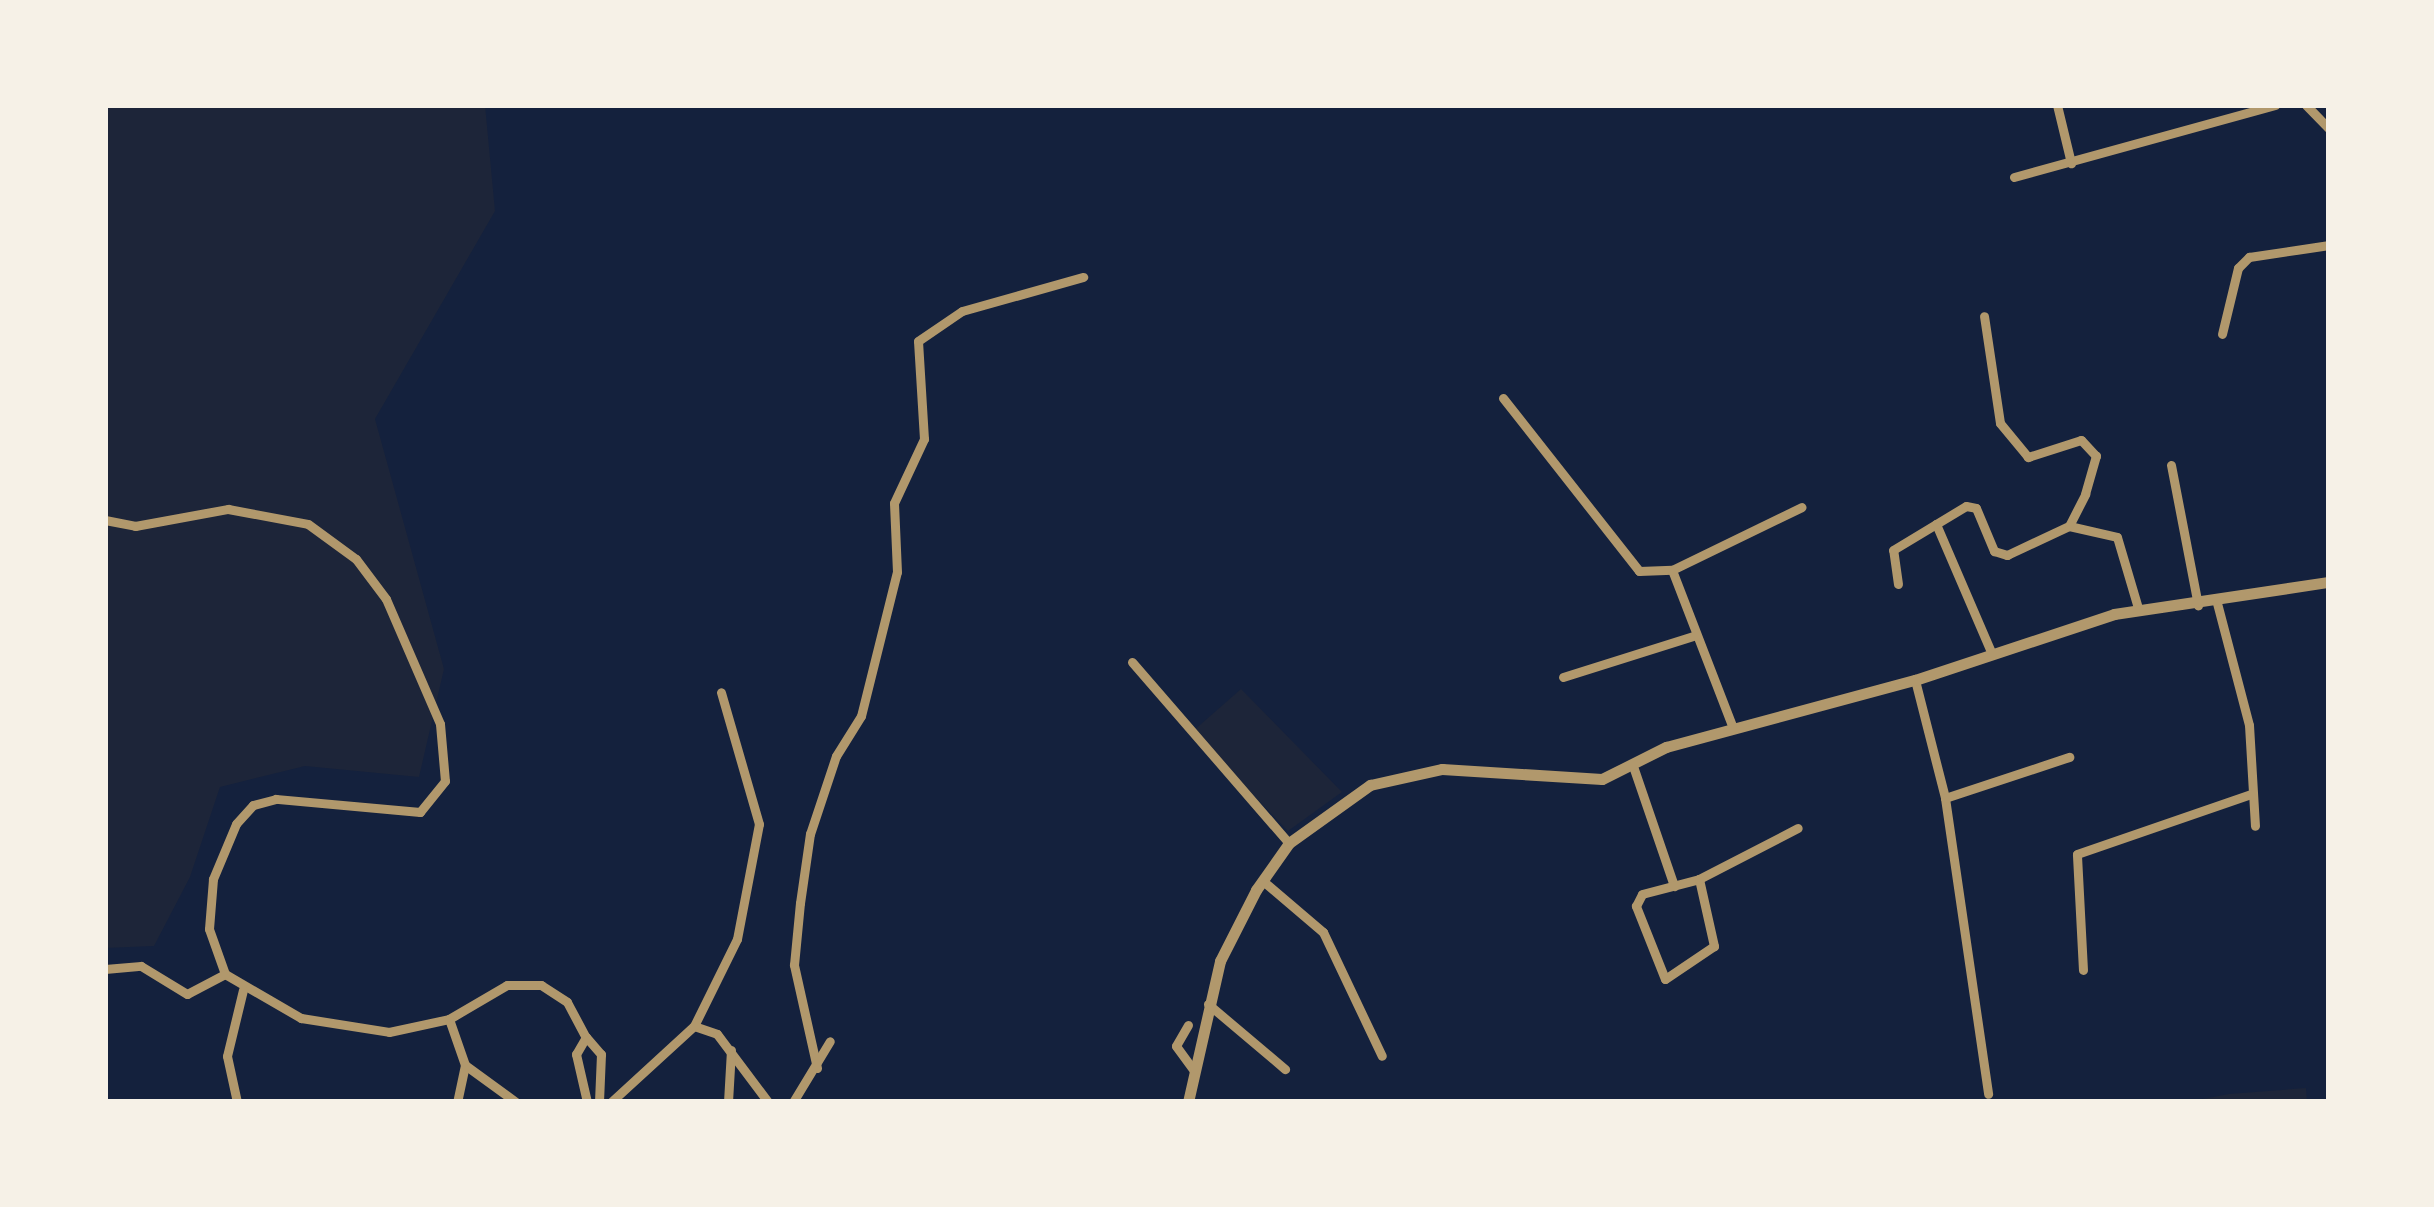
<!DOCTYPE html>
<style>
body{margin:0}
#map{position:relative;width:2434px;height:1207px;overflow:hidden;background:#14213d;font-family:Ubuntu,sans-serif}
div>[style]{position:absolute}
.green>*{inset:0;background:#1d2539}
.minor>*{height:9px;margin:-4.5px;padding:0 4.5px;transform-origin:4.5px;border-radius:4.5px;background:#b1986c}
.tertiary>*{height:11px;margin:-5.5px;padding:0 5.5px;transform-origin:5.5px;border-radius:5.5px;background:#b1986c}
span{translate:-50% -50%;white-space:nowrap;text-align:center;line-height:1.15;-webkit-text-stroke:10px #f6f1e7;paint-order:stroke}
.frame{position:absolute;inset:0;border:108px solid #f6f1e7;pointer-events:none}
</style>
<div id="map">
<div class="green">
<div style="clip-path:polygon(105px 105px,485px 105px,495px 211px,375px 419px,444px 669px,419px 777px,305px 766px,220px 787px,190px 877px,154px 946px,105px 948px)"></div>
<div style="clip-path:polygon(1241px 689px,1342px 792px,1288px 831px,1192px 732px)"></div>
<div style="clip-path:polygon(2306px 1088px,2307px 1102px,2187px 1102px,2229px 1094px)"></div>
</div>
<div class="minor">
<div style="left:2057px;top:105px;width:60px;rotate:76.4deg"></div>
<div style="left:2306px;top:105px;width:33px;rotate:46deg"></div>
<div style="left:2014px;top:177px;width:271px;rotate:-15.4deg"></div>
<div style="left:2222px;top:334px;width:68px;rotate:-76.4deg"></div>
<div style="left:2238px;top:268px;width:16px;rotate:-45deg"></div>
<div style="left:2249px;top:257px;width:81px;rotate:-8.5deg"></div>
<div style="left:1503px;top:398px;width:220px;rotate:51.8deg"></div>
<div style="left:1639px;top:571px;width:33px;rotate:-2deg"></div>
<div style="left:1672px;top:570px;width:144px;rotate:-25.9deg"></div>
<div style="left:2171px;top:465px;width:143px;rotate:79.1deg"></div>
<div style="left:105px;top:520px;width:31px;rotate:11deg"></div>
<div style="left:135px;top:526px;width:95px;rotate:-10.4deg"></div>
<div style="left:228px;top:509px;width:81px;rotate:10.6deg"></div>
<div style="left:308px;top:524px;width:59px;rotate:36.1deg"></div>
<div style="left:356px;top:559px;width:50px;rotate:53.1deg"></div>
<div style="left:386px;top:599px;width:136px;rotate:66.6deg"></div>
<div style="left:440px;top:724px;width:57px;rotate:85deg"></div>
<div style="left:445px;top:781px;width:40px;rotate:129deg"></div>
<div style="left:420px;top:812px;width:145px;rotate:-174.8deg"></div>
<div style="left:276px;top:799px;width:24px;rotate:165deg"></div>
<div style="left:253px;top:805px;width:25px;rotate:132deg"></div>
<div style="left:236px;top:824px;width:60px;rotate:112.7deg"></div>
<div style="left:213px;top:879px;width:50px;rotate:94.6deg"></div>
<div style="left:209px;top:929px;width:48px;rotate:70.4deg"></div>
<div style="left:225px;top:974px;width:88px;rotate:30.1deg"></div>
<div style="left:301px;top:1018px;width:89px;rotate:9deg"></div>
<div style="left:389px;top:1032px;width:61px;rotate:-12.2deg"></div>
<div style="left:449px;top:1019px;width:67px;rotate:-30.4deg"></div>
<div style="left:507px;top:985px;width:34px"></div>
<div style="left:541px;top:985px;width:31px;rotate:33deg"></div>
<div style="left:567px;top:1002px;width:40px;rotate:62deg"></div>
<div style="left:586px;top:1037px;width:20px;rotate:120deg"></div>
<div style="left:576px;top:1054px;width:49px;rotate:77.1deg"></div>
<div style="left:1936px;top:524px;width:142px;rotate:66.7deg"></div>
<div style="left:2069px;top:526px;width:49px;rotate:12.9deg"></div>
<div style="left:2117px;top:537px;width:74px;rotate:73.5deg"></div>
<div style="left:1672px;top:570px;width:169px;rotate:68.9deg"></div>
<div style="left:1898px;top:584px;width:34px;rotate:-98deg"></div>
<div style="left:1893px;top:550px;width:85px;rotate:-31.1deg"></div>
<div style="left:1966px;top:506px;width:10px;rotate:11deg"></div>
<div style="left:1976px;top:508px;width:47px;rotate:67.3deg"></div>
<div style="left:1994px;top:551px;width:14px;rotate:17deg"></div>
<div style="left:2007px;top:555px;width:68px;rotate:-25.1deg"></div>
<div style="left:2069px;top:526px;width:36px;rotate:-63deg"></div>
<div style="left:2085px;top:494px;width:40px;rotate:-74deg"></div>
<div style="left:2096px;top:456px;width:22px;rotate:-133deg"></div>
<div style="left:2081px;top:440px;width:56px;rotate:162.2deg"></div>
<div style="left:2028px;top:457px;width:44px;rotate:-129.5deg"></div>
<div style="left:2000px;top:423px;width:108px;rotate:-98.5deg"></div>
<div style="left:2217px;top:603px;width:126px;rotate:75.3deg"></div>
<div style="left:2249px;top:725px;width:101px;rotate:86.6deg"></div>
<div style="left:1132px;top:662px;width:240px;rotate:49.1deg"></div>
<div style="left:1563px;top:677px;width:139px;rotate:-17.5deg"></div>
<div style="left:1915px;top:680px;width:122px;rotate:75.7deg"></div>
<div style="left:1945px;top:798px;width:299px;rotate:81.7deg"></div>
<div style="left:1634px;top:769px;width:124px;rotate:71.1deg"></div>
<div style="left:1945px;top:798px;width:131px;rotate:-18.3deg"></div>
<div style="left:1699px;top:879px;width:69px;rotate:77.4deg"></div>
<div style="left:1714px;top:946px;width:59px;rotate:146deg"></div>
<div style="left:1665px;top:979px;width:79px;rotate:-111.7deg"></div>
<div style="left:1636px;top:906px;width:13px;rotate:-63deg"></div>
<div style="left:1642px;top:894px;width:59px;rotate:-14.7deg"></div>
<div style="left:1699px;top:879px;width:111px;rotate:-27.3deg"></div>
<div style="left:1263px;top:881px;width:79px;rotate:40.4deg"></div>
<div style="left:1323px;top:932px;width:137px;rotate:64.6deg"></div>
<div style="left:105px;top:969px;width:36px;rotate:-5deg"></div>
<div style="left:141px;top:966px;width:54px;rotate:31.3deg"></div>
<div style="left:187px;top:994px;width:43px;rotate:-27.8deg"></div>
<div style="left:2083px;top:970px;width:116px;rotate:-93deg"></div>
<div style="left:2077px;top:854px;width:184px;rotate:-19deg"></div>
<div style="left:1208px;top:1004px;width:101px;rotate:40.2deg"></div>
<div style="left:449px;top:1019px;width:49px;rotate:70.8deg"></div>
<div style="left:465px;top:1065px;width:38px;rotate:102deg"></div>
<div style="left:1188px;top:1025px;width:24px;rotate:120deg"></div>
<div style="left:1176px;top:1046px;width:29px;rotate:54deg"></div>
<div style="left:694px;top:1026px;width:24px;rotate:19deg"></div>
<div style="left:717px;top:1034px;width:85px;rotate:53.1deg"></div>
<div style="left:586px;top:1037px;width:23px;rotate:49deg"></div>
<div style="left:601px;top:1054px;width:48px;rotate:92.4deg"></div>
<div style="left:465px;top:1065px;width:63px;rotate:36deg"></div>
<div style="left:817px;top:1068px;width:106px;rotate:-102.6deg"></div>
<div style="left:794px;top:965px;width:62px;rotate:-84.5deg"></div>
<div style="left:800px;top:903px;width:70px;rotate:-81.8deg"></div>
<div style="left:810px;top:834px;width:82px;rotate:-71.6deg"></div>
<div style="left:836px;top:756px;width:47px;rotate:-58deg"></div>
<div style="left:861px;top:716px;width:148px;rotate:-76deg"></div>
<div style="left:897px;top:572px;width:69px;rotate:-92.5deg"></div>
<div style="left:894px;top:503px;width:71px;rotate:-64.9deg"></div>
<div style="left:924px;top:439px;width:98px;rotate:-93.5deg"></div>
<div style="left:918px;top:341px;width:53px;rotate:-34.3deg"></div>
<div style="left:962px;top:311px;width:126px;rotate:-15.7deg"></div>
<div style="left:237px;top:1102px;width:47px;rotate:-102.3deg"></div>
<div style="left:227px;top:1056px;width:68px;rotate:-76.4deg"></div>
<div style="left:611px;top:1102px;width:113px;rotate:-42.5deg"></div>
<div style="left:694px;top:1026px;width:97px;rotate:-63.7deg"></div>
<div style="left:737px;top:939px;width:117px;rotate:-79.2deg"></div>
<div style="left:759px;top:824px;width:137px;rotate:-106.1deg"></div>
<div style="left:728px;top:1102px;width:52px;rotate:-86.7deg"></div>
<div style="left:793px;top:1102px;width:71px;rotate:-58.8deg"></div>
</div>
<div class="tertiary">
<div style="left:1188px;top:1102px;width:145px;rotate:-77.2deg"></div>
<div style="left:1220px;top:961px;width:80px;rotate:-63.1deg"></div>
<div style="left:1256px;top:890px;width:57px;rotate:-54.9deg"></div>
<div style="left:1289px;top:843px;width:100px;rotate:-35.6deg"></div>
<div style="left:1370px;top:785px;width:74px;rotate:-12.5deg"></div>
<div style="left:1442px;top:769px;width:160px;rotate:3.6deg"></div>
<div style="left:1602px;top:779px;width:72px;rotate:-26.6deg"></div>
<div style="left:1666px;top:747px;width:258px;rotate:-15.1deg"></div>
<div style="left:1915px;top:680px;width:210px;rotate:-18.3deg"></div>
<div style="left:2114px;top:614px;width:217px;rotate:-8.5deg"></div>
</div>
<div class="frame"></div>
</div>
